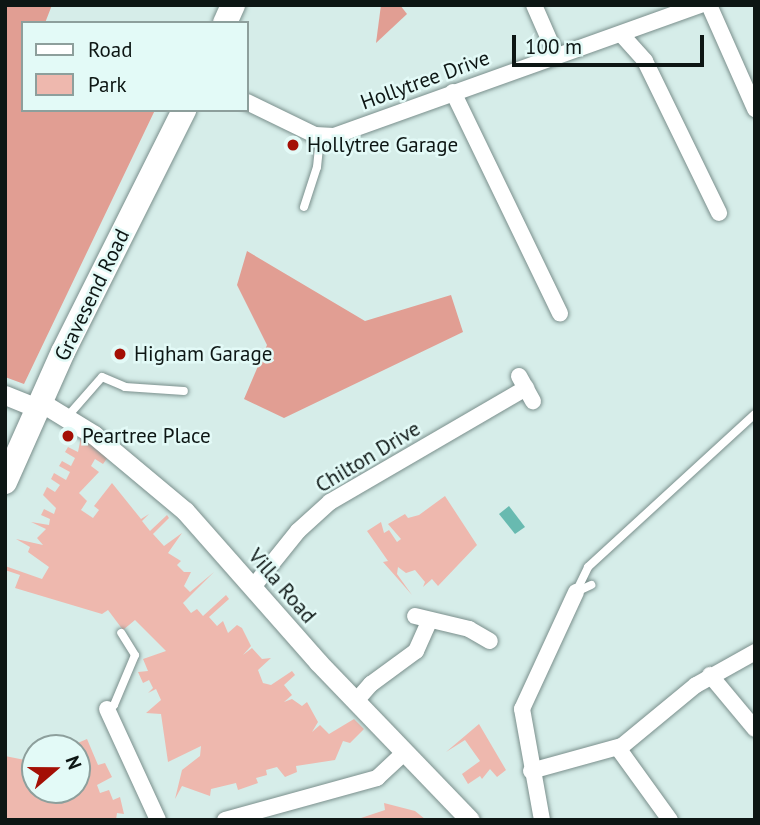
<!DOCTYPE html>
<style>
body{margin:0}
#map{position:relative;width:760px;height:825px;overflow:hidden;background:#d6ede9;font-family:"PT Sans",sans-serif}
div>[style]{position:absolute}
.green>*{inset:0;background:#eeb8ae}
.forest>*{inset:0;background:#e19e93}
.water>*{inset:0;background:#68bab0}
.roads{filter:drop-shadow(0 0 2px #7a8f8c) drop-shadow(0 0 2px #7a8f8c)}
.service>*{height:8px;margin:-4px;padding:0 4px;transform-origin:4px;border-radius:4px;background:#fff}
.minor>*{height:16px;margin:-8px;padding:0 8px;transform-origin:8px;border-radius:8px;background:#fff}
.tertiary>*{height:19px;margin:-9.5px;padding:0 9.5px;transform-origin:9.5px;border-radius:9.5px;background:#fff}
.primary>*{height:24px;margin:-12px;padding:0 12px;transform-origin:12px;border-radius:12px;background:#fff}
.dots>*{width:19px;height:19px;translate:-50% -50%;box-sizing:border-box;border:4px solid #e3faf7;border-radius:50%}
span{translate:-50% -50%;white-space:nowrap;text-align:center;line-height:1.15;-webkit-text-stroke:5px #e3faf7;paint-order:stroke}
.street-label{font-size:21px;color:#0d1614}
.poi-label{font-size:21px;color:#0d1614}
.left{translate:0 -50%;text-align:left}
.frame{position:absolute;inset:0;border:7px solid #0d1614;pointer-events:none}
.legend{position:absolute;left:21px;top:21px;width:228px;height:91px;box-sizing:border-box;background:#e3faf7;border:2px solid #8d9f9c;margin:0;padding:9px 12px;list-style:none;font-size:21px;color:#0d1614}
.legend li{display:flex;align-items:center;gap:14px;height:35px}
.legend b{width:35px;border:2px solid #8d9f9c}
.north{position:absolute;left:21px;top:734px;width:70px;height:70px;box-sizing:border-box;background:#e3faf7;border:2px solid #8d9f9c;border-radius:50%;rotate:70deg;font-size:19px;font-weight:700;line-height:28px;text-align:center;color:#0d1614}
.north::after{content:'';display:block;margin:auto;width:24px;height:32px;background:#a40f05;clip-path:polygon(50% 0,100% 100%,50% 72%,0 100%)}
.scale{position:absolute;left:512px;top:35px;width:192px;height:32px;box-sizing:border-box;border:4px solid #0d1614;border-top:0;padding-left:9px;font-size:21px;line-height:24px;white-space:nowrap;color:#0d1614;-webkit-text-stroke:5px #e3faf7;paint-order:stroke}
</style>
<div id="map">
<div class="green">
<div style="clip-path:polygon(81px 437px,108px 457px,103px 464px,95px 459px,91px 466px,99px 472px,79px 493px,87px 501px,81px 510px,93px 518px,99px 510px,94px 506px,112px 483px,141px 519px,149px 514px,142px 521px,150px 531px,167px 515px,169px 518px,153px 534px,164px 546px,182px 533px,168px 553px,181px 561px,177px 565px,184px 572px,191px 572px,184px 586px,190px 592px,214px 572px,183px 603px,191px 613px,197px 609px,203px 616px,226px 595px,229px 599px,209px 617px,217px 626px,223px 621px,228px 633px,237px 625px,242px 628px,251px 646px,243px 655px,252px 648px,262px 659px,271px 658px,258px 670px,263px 683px,271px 685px,292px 671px,295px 675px,284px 685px,292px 695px,284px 702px,292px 699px,302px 706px,307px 702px,318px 722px,312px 732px,320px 725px,329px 734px,354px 719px,364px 729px,350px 743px,343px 741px,335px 760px,296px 766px,297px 772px,285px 777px,277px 767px,266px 770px,267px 775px,256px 778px,258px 783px,238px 790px,236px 783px,211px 789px,210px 796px,182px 786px,175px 799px,182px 770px,200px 756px,201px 746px,168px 762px,161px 714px,146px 713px,161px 700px,156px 689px,148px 693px,153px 688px,149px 680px,143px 683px,138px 672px,148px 671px,143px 659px,166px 651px,135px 620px,123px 630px,108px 610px,102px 614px,15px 588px,20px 575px,5px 570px,5px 566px,42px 579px,49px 567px,28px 552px,30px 547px,16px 539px,43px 545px,37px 538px,46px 529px,31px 522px,49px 525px,50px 519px,41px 515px,44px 509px,54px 514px,56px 508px,43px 495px,47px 487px,55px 492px,60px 485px,51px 479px,54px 473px,66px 480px,70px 472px,59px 466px,62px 461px,71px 466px,75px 458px,65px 452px,68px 447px,78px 452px)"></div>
<div style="clip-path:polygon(445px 496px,477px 545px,438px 586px,432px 579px,423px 587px,425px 582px,415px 570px,406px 573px,398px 567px,397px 574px,412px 595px,383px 562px,388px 561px,367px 531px,381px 522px,384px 533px,389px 530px,397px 542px,401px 539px,388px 524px,405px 514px,408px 518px,419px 515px)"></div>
<div style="clip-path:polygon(479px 724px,506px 770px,497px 777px,490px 769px,482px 779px,480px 776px,468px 784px,462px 774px,480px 761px,465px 740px,446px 752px)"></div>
<div style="clip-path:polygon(87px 739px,98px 765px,105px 763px,112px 777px,97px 785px,100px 793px,109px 790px,113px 800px,120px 797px,124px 814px,117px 813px,116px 820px,5px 820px,5px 756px,35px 762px,35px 790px,77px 790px,77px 748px,66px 748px)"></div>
<div style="clip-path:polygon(384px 803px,415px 811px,425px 819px,355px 820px,385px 810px)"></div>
</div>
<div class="forest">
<div style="clip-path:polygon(5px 5px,52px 5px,45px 23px,23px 23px,23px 110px,155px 110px,24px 384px,5px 377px)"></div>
<div style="clip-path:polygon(381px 5px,400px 5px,407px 14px,376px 43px)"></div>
<div style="clip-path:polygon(247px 251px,365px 321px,451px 295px,463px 332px,284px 418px,244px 399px,267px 345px,237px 285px)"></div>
</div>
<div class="water">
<div style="clip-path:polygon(509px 506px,525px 527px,515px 534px,499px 514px)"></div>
</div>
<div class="roads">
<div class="service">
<div style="left:304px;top:207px;width:42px;rotate:-72deg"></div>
<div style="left:317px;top:167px;width:31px;rotate:-84deg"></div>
<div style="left:67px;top:417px;width:53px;rotate:-48.8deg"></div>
<div style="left:102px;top:377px;width:25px;rotate:23deg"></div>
<div style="left:125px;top:387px;width:59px;rotate:3.9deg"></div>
<div style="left:576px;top:592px;width:28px;rotate:-64deg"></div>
<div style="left:588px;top:567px;width:226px;rotate:-42.5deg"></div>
<div style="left:576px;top:592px;width:17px;rotate:-25deg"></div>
<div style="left:107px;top:709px;width:8px;rotate:-30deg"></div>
<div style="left:114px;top:705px;width:54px;rotate:-67.2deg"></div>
<div style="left:135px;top:655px;width:26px;rotate:-122deg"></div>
</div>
<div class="minor">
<div style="left:534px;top:5px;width:55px;rotate:66.3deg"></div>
<div style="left:709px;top:5px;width:114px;rotate:66.1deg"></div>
<div style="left:621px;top:34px;width:36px;rotate:48deg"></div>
<div style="left:645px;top:61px;width:169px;rotate:64deg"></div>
<div style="left:453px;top:92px;width:246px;rotate:64.2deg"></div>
<div style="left:247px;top:102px;width:76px;rotate:25.9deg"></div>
<div style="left:315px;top:135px;width:19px;rotate:3deg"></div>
<div style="left:334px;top:136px;width:389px;rotate:-19.7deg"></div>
<div style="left:519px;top:376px;width:29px;rotate:61deg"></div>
<div style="left:253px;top:587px;width:72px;rotate:-51.2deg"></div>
<div style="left:298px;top:531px;width:43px;rotate:-42.2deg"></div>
<div style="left:330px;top:502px;width:227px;rotate:-30.2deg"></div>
<div style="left:415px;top:616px;width:56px;rotate:13.5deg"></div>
<div style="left:469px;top:629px;width:24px;rotate:30deg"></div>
<div style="left:710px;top:675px;width:70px;rotate:50.2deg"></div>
<div style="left:356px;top:701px;width:23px;rotate:-49deg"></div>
<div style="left:371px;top:684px;width:56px;rotate:-36.3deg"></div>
<div style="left:416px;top:651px;width:34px;rotate:-66deg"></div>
<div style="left:107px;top:709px;width:122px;rotate:65.3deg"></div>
<div style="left:618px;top:748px;width:89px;rotate:54.2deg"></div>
<div style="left:531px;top:771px;width:94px;rotate:-15.4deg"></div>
<div style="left:622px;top:746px;width:96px;rotate:-39.5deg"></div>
<div style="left:696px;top:685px;width:68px;rotate:-29.2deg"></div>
<div style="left:225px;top:820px;width:158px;rotate:-15.4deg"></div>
<div style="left:377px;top:778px;width:38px;rotate:-43deg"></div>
<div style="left:542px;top:820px;width:113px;rotate:-100.2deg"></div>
<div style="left:522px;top:709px;width:129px;rotate:-65.2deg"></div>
</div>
<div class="tertiary">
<div style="left:5px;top:395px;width:37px;rotate:22deg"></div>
<div style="left:42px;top:403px;width:61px;rotate:31.6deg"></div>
<div style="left:94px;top:435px;width:119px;rotate:39.9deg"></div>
<div style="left:185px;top:511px;width:201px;rotate:48.6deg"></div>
<div style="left:318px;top:662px;width:219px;rotate:46.1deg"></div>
</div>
<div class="primary">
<div style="left:225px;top:23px;width:20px;rotate:-66deg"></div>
<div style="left:5px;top:482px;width:142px;rotate:-66deg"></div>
<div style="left:63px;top:352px;width:271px;rotate:-63.4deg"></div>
</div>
</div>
<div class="dots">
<div style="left:293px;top:145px;background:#a40f05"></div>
<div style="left:120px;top:354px;background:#a40f05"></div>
<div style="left:68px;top:436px;background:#a40f05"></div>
</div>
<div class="street-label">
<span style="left:425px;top:80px;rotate:-20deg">Hollytree Drive</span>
<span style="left:92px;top:295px;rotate:-64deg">Gravesend Road</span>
<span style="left:368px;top:457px;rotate:-31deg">Chilton Drive</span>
<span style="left:282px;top:586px;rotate:49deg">Villa Road</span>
</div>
<div class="poi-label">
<span class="left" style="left:307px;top:145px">Hollytree Garage</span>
<span class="left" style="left:134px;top:354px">Higham Garage</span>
<span class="left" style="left:82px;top:436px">Peartree Place</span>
</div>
<div class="frame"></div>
<ul class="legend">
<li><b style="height:9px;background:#fff"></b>Road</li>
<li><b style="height:19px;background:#eeb8ae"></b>Park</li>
</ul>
<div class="north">N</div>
<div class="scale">100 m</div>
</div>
